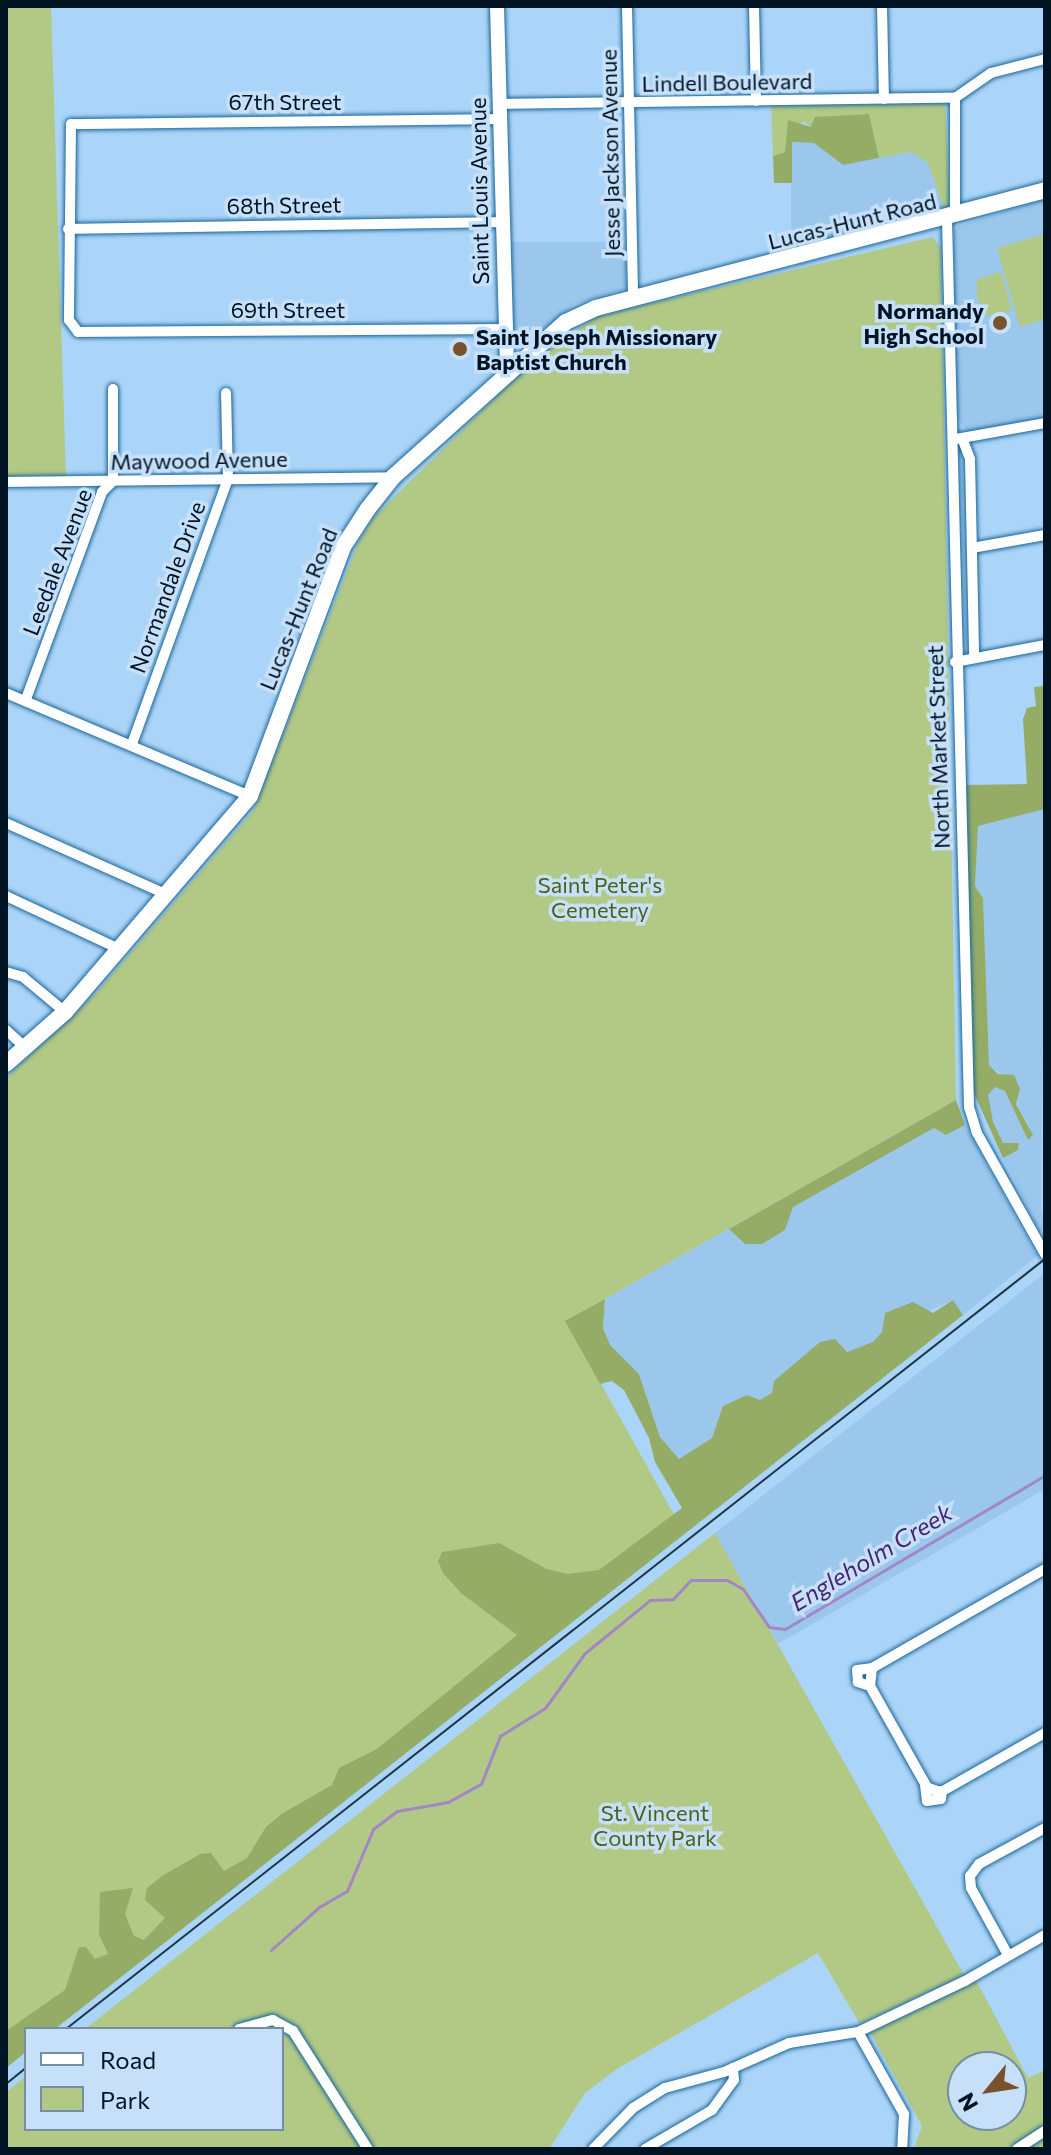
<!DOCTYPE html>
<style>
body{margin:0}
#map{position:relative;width:1051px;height:2155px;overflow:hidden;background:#abd5f8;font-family:Commissioner,sans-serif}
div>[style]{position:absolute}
.built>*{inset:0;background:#9bc7ed}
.green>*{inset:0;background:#b2c986}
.forest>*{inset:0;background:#94ac66}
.stream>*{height:3px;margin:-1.5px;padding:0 1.5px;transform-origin:1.5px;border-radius:1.5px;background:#a386c6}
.roads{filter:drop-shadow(0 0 2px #1a669a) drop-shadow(0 0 2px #1a669a)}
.street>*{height:10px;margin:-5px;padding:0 5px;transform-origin:5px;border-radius:5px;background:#fff}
.secondary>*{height:14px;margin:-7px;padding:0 7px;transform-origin:7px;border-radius:7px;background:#fff}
.primary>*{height:16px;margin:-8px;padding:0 8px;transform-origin:8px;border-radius:8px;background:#fff}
.tram>*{height:2px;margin:-1px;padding:0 1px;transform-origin:1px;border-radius:1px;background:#1f3649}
.dots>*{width:22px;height:22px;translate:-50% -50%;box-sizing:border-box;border:4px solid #c5e0f8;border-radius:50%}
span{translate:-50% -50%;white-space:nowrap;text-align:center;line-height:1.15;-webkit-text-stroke:7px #c5e0f8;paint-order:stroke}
.street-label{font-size:22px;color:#001323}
.poi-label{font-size:22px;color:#001323;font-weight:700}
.right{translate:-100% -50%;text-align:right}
.left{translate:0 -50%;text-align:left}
.park-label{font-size:22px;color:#4c6115}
.water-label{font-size:24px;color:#4a236f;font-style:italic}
.frame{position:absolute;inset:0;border:8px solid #001323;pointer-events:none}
.legend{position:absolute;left:24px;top:2027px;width:260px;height:104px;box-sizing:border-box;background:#c5e0f8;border:2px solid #768ea3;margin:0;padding:10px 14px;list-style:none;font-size:24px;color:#001323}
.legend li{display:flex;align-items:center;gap:16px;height:40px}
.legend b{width:40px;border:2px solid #768ea3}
.north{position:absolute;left:947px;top:2051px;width:80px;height:80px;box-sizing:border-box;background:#c5e0f8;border:2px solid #768ea3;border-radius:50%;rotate:240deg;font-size:22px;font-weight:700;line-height:32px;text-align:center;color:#001323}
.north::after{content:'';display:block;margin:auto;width:28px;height:36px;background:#77522d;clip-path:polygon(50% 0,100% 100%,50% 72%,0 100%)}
</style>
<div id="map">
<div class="built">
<div style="clip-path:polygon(791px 142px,814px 143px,843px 165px,911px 152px,928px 163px,945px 211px,791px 249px)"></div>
<div style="clip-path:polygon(1045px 199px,1045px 417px,966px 432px,956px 414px,954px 232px,958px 226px)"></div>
<div style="clip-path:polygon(511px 242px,625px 242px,627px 288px,575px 304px,526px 343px,516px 343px,511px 331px)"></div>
<div style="clip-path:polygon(1045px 809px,1041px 1208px,1045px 1227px,1040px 1232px,1003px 1158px,1018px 1150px,1012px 1142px,1003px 1144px,988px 1106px,988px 1094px,995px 1086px,1005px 1090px,1028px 1140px,1029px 1126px,1016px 1103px,1020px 1089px,989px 1065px,983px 898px,975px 886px,978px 825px)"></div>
<div style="clip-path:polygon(965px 1125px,1037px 1256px,963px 1315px,953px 1300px,882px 1332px,874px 1342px,717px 1423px,712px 1438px,679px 1459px,660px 1437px,639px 1374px,610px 1345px,603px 1328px,605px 1299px,729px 1229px,745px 1244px,785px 1230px,793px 1207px,934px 1128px,946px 1135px)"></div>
<div style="clip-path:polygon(1045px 1273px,1045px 1489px,778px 1644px,715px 1533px)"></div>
</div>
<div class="green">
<div style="clip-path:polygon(6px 6px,51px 6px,66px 477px,6px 478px)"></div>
<div style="clip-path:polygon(945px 101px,950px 207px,945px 211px,928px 163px,911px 152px,879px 158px,869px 114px,832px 116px,811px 127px,803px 121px,785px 152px,773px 156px,771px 105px)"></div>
<div style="clip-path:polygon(1045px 234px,1045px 319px,1020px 327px,997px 248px)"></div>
<div style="clip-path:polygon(933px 237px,941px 249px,956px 1100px,566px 1321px,677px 1520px,123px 1965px,26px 2029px,6px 2057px,6px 1078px,96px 993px,253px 811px,358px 543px,374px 517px,529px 364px,597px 316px)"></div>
<div style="clip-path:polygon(1001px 272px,1012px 310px,987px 316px,977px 298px,977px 279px)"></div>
<div style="clip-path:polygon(715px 1533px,964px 1975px,860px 2024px,818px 1953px,617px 2069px,585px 2093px,549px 2149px,6px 2149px,6px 2092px,26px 2076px,26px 2129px,282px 2129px,282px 2029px,85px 2029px)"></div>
<div style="clip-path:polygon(evenodd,976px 1980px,1028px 2078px,1045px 2070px,1045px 2149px,914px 2149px,922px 2126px,870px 2032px,976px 1980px,963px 2067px,1011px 2067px,1011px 2115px,963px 2115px,963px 2067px)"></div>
</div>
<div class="forest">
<div style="clip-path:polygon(869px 114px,879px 158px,843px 165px,814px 143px,792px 142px,792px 183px,774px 183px,773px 156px,785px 152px,788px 120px,811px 127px,815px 117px)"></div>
<div style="clip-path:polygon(1045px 686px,1045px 809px,978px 826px,975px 886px,983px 898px,989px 1065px,998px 1074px,1014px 1075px,1020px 1089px,1016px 1104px,1033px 1135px,1028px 1140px,1005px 1091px,995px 1087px,988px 1095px,993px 1121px,1003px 1143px,1019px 1143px,1018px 1150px,1003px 1158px,973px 1091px,964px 785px,1027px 784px,1023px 719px,1027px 708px,1036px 706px,1034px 687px)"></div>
<div style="clip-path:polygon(956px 1100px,965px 1125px,946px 1135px,934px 1128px,793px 1207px,785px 1230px,762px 1244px,745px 1244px,729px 1229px)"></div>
<div style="clip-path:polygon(605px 1299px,603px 1328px,610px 1345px,639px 1374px,660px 1437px,679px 1459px,712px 1438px,723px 1406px,747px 1395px,760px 1400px,772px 1393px,774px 1381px,820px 1342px,835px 1339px,847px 1352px,873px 1342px,882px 1332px,885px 1313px,913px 1302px,933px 1313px,953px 1300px,963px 1315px,55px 2029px,26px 2029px,26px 2052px,6px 2068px,6px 2031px,65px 1990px,79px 1947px,86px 1947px,95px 1959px,108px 1954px,99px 1934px,100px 1892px,133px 1888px,125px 1914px,134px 1936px,144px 1940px,165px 1918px,145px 1900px,147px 1888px,162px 1876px,200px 1854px,211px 1853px,224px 1871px,247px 1858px,266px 1827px,283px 1813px,332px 1785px,339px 1768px,377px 1749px,517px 1635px,461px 1593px,443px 1573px,438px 1561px,442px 1552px,499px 1543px,547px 1569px,568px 1574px,599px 1570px,682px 1508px,655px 1462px,649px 1438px,624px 1390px,612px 1381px,600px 1384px,565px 1321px)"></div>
</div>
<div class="stream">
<div style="left:271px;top:1950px;width:64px;rotate:-41.9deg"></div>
<div style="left:319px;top:1907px;width:32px;rotate:-30deg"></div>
<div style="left:347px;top:1891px;width:67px;rotate:-67.2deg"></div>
<div style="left:373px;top:1829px;width:30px;rotate:-37deg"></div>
<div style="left:397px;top:1811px;width:52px;rotate:-10deg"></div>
<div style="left:448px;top:1802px;width:38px;rotate:-29deg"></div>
<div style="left:481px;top:1784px;width:52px;rotate:-68.4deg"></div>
<div style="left:500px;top:1736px;width:53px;rotate:-31.9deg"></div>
<div style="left:545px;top:1708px;width:68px;rotate:-54deg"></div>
<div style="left:585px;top:1653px;width:84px;rotate:-39.2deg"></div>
<div style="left:650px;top:1600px;width:23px;rotate:-2deg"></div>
<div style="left:673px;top:1599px;width:26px;rotate:-47deg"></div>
<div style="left:691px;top:1580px;width:36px"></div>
<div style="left:727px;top:1580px;width:18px;rotate:29deg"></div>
<div style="left:743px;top:1589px;width:46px;rotate:55.6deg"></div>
<div style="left:769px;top:1627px;width:16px;rotate:7deg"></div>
<div style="left:785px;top:1629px;width:302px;rotate:-30.6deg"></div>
</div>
<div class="roads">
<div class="street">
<div style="left:627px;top:6px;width:292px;rotate:88.8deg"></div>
<div style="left:754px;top:6px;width:95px;rotate:88.8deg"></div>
<div style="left:882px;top:6px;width:93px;rotate:88.8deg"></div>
<div style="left:955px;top:98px;width:117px;rotate:90deg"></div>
<div style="left:955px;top:98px;width:44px;rotate:-34.8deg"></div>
<div style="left:991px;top:73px;width:56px;rotate:-14.5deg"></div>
<div style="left:499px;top:104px;width:456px;rotate:-0.8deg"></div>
<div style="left:500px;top:119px;width:429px;rotate:179.3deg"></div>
<div style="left:71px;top:124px;width:196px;rotate:90.6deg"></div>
<div style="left:69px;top:320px;width:15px;rotate:53deg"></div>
<div style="left:78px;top:332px;width:425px;rotate:-0.4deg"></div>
<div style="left:947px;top:220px;width:887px;rotate:88.58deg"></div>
<div style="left:969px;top:1107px;width:27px;rotate:73deg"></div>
<div style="left:977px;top:1133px;width:139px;rotate:60.7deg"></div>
<div style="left:68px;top:229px;width:433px;rotate:-0.9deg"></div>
<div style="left:962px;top:438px;width:22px;rotate:69deg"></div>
<div style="left:970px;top:459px;width:199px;rotate:88.8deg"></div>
<div style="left:956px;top:439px;width:90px;rotate:-10.2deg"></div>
<div style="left:6px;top:482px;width:387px;rotate:-0.7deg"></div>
<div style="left:972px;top:548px;width:74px;rotate:-10.1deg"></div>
<div style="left:955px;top:662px;width:92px;rotate:-10.7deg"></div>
<div style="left:6px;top:693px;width:265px;rotate:22.9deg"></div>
<div style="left:26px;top:699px;width:221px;rotate:-69.8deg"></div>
<div style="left:102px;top:492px;width:16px;rotate:-45deg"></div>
<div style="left:113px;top:481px;width:92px;rotate:-90deg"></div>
<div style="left:132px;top:744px;width:282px;rotate:-70.1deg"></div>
<div style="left:228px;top:479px;width:86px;rotate:-91.3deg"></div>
<div style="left:6px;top:823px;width:177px;rotate:24deg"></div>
<div style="left:6px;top:896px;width:125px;rotate:25.1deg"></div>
<div style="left:6px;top:972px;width:18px;rotate:16deg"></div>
<div style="left:23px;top:977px;width:55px;rotate:39.8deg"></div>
<div style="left:6px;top:1030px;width:25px;rotate:42deg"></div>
<div style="left:1045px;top:1569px;width:199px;rotate:150.2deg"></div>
<div style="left:872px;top:1668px;width:18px;rotate:96deg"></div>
<div style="left:870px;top:1686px;width:116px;rotate:60.6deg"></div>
<div style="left:927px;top:1787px;width:8px;rotate:23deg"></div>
<div style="left:934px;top:1790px;width:7px;rotate:16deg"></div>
<div style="left:941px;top:1792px;width:120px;rotate:-29.6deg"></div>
<div style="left:870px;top:1686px;width:13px;rotate:-162deg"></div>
<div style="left:858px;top:1682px;width:12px;rotate:-95deg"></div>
<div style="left:857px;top:1670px;width:16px;rotate:-7deg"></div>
<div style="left:925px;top:1785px;width:16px;rotate:83deg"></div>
<div style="left:927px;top:1801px;width:14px;rotate:-8deg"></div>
<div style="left:941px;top:1799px;width:8px;rotate:-83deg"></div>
<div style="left:1008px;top:1955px;width:77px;rotate:-118.9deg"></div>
<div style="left:971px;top:1888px;width:12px;rotate:-95deg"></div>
<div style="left:970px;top:1876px;width:15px;rotate:-53deg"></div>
<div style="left:979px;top:1864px;width:75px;rotate:-28.6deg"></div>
<div style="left:239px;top:2029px;width:35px;rotate:-15deg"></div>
<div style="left:273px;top:2020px;width:23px;rotate:29deg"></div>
<div style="left:293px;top:2031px;width:140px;rotate:57.6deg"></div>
<div style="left:858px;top:2032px;width:94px;rotate:60.7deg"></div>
<div style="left:904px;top:2114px;width:35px;rotate:93deg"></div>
<div style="left:593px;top:2149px;width:57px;rotate:-45.7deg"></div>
<div style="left:633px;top:2108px;width:38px;rotate:-32deg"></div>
<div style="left:665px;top:2088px;width:61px;rotate:-15.2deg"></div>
<div style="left:724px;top:2072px;width:71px;rotate:-24deg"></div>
<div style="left:789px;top:2043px;width:70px;rotate:-9.1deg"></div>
<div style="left:858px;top:2032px;width:119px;rotate:-25.5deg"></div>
<div style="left:965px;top:1981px;width:92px;rotate:-29.9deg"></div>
<div style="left:645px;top:2149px;width:78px;rotate:-30.2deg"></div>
<div style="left:712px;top:2110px;width:37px;rotate:-54deg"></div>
<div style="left:734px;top:2080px;width:12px;rotate:-95deg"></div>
<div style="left:1017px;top:2149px;width:33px;rotate:-33deg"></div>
</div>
<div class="secondary">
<div style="left:497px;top:6px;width:369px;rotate:88.4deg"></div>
</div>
<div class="primary">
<div style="left:6px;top:1064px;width:79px;rotate:-41.4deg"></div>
<div style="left:65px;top:1012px;width:284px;rotate:-49.4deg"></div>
<div style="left:250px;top:796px;width:266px;rotate:-69.5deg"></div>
<div style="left:343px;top:547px;width:44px;rotate:-57deg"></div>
<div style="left:367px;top:510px;width:42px;rotate:-51.8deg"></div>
<div style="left:393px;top:477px;width:232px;rotate:-41.9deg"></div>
<div style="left:566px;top:322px;width:33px;rotate:-25deg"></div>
<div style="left:596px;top:308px;width:464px;rotate:-14.7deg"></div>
</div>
</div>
<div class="tram">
<div style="left:66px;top:2029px;width:1246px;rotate:-38.19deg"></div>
<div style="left:6px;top:2084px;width:26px;rotate:-39deg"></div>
</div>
<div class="dots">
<div style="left:1000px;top:323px;background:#77522d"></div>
<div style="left:460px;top:349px;background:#77522d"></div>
</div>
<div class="street-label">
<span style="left:727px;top:82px;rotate:-1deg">Lindell Boulevard</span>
<span style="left:285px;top:102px">67th Street</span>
<span style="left:610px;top:153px;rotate:-91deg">Jesse Jackson Avenue</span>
<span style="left:479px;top:191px;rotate:-91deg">Saint Louis Avenue</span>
<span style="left:284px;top:205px;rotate:-1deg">68th Street</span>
<span style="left:852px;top:221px;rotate:-14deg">Lucas-Hunt Road</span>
<span style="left:288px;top:310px">69th Street</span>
<span style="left:199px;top:460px;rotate:-1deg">Maywood Avenue</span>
<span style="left:57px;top:562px;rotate:-69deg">Leedale Avenue</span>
<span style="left:167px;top:587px;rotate:-70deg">Normandale Drive</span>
<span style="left:298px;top:609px;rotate:-68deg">Lucas-Hunt Road</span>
<span style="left:938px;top:747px;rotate:-92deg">North Market Street</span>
</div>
<div class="poi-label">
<span class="right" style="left:984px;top:323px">Normandy<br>High School</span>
<span class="left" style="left:476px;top:349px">Saint Joseph Missionary<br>Baptist Church</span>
</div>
<div class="park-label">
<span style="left:600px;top:897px">Saint Peter's<br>Cemetery</span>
<span style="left:655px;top:1825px">St. Vincent<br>County Park</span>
</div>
<div class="water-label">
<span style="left:871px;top:1557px;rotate:-31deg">Engleholm Creek</span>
</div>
<div class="frame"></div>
<ul class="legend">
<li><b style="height:10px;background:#fff"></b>Road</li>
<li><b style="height:22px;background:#b2c986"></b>Park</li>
</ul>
<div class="north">N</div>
</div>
